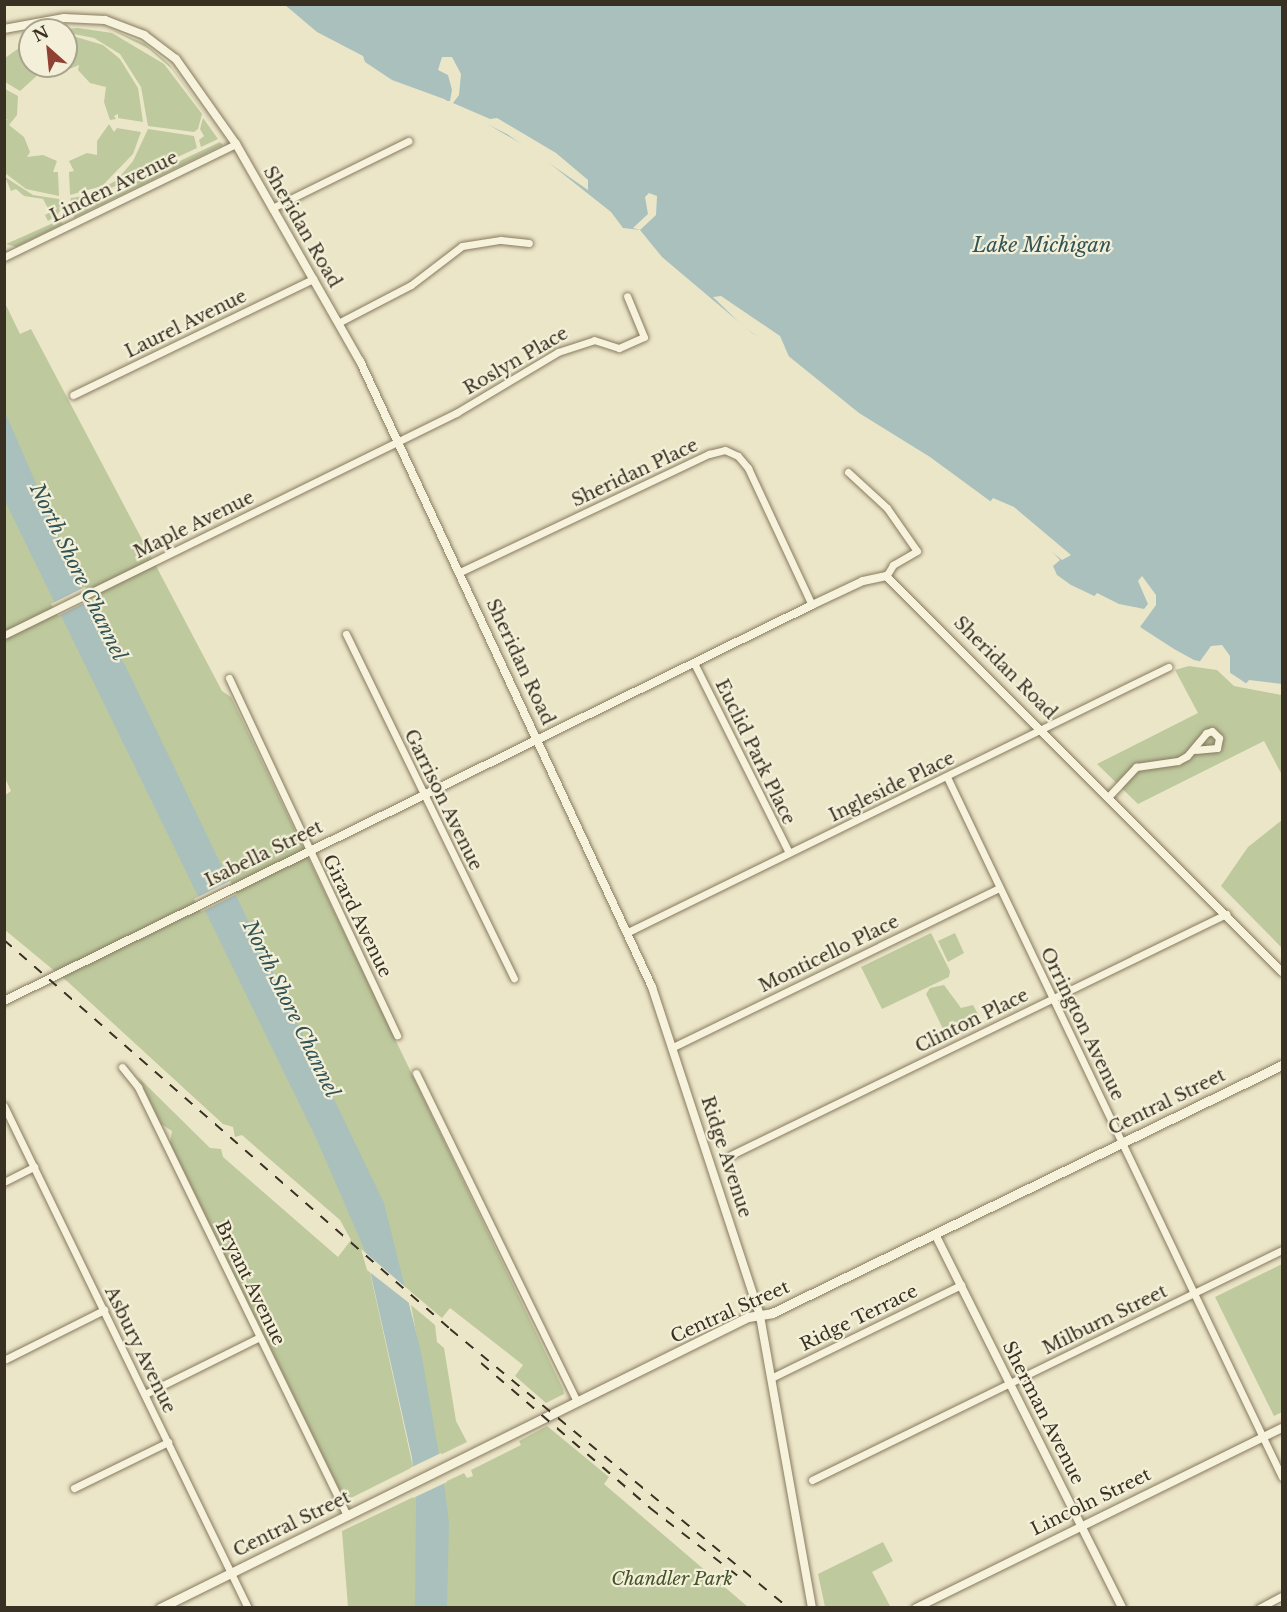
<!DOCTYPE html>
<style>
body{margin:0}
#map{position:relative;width:1287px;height:1612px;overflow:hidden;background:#ece6c9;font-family:"Libre Baskerville",serif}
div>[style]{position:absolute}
.green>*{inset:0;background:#bec99e}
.water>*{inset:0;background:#aac0bd}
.pier>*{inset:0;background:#ece6c9}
.roads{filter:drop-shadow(0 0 2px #877a5f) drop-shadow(0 0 2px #877a5f)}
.minor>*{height:7px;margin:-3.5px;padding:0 3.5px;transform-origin:3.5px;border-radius:3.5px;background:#f7f2dc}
.tertiary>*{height:8px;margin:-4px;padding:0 4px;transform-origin:4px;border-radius:4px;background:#f7f2dc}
.secondary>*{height:9px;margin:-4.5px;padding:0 4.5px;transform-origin:4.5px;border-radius:4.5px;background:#f7f2dc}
.rail>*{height:2px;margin-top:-1px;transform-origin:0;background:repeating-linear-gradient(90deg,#383022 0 10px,transparent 0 20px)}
span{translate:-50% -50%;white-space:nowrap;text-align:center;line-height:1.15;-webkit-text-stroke:4.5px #f3efd8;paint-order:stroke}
.street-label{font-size:18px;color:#383022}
.park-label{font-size:18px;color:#43532a;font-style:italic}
.water-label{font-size:20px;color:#325457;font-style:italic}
.frame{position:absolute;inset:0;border:6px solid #383022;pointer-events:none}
.north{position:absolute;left:18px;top:18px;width:60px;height:60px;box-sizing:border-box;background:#f3efd8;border:2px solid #a8a38f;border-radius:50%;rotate:333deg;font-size:16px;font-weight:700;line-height:24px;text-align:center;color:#383022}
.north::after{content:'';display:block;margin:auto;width:21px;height:27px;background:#914034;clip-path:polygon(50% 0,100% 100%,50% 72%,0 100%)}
</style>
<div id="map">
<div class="green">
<div style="clip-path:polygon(78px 28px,112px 33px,164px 64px,202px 114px,198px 129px,194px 132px,148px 126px,141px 87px,120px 54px,94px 38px,53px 30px)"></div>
<div style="clip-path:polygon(112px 30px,144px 43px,169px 64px,223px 139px,172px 69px,149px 49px)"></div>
<div style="clip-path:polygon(66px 34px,103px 45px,120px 59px,138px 88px,143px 122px,118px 118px,118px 114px,114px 116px,116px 119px,110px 120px,104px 102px,106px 87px,90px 83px,78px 70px,79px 65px,62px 72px,45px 69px,44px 66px,66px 66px)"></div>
<div style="clip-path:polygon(26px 43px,30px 43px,30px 66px,35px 70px,33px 66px,41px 66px,41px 72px,20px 91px,5px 82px,5px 58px)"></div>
<div style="clip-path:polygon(5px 89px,18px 96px,17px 115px,9px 125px,24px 137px,30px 152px,27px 157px,43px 155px,57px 161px,53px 172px,58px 172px,59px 196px,26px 189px,5px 173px,5px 120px,8px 119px,5px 119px)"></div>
<div style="clip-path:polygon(203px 118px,218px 139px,201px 147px,199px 140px,204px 136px,200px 129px)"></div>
<div style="clip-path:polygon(109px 124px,114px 132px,117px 128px,141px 132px,133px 154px,102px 186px,70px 195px,69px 172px,74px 171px,69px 161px,87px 153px,97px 155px,97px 141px)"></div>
<div style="clip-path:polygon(148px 129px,194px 136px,197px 148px,68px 208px,71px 198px,90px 195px,117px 180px,133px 161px)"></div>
<div style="clip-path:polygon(220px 142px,223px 145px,74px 218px,74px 211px)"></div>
<div style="clip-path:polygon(5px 177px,33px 195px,59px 199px,62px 207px,58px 214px,48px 221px,45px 215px,50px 212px,43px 199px,24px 196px,16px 189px,11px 191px)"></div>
<div style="clip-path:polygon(60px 220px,63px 224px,16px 247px,6px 244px)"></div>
<div style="clip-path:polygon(5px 303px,20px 334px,31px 329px,222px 691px,231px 697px,563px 1389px,564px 1394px,546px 1403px,515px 1376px,523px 1365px,450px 1308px,442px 1318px,366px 1254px,413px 1467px,345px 1501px,170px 1143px,172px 1131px,161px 1124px,138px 1077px,210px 1148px,221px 1149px,223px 1157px,338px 1257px,351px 1240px,340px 1220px,242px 1135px,235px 1137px,233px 1127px,223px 1124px,68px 982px,5px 930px,5px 795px,11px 791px,5px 778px)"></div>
<div style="clip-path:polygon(1189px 666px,1217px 670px,1234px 686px,1282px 695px,1282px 775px,1264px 741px,1138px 804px,1097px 764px,1198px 713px,1175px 670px)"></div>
<div style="clip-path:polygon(1282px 820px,1282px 948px,1221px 886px,1248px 847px)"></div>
<div style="clip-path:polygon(931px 933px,950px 971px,949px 977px,882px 1009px,861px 967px)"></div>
<div style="clip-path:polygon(955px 933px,964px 953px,948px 962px,938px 941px)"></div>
<div style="clip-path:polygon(944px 985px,961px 1008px,973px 1005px,979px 1016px,945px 1033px,926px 994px,930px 988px)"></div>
<div style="clip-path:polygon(1282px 1264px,1282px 1412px,1274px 1416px,1215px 1297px)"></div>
<div style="clip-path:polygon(411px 1305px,435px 1325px,437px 1342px,444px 1348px,456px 1421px,467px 1442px,438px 1456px)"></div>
<div style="clip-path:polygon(547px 1426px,609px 1477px,604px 1484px,748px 1607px,348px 1607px,342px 1531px,464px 1473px,467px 1478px,473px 1476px,471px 1470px,521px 1445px,519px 1441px)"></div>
<div style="clip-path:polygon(883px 1542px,893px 1561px,872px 1572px,890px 1606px,825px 1607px,818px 1574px)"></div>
</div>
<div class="water">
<div style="clip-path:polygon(285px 5px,1282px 5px,1282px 695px,1247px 684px,1220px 666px,1194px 660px,1174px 649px,1140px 627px,1143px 616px,1138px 608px,1109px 603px,1071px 585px,1057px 575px,1053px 566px,1060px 560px,1035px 534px,930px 457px,859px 413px,781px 350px,752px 333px,662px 257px,640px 230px,623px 228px,611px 212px,534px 151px,444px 99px,392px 80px,365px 62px,363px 56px,317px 32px)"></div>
<div style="clip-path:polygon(5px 412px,88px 603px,126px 667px,384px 1203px,421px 1352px,444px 1483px,449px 1523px,447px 1607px,415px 1607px,416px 1497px,412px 1458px,366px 1253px,316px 1138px,5px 501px)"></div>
</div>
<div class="pier">
<div style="clip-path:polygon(442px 57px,452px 57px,461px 74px,459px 95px,453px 103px,490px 119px,497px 118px,556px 153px,588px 180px,588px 190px,507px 134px,440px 101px,450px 101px,452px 90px,448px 75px,438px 70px)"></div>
<div style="clip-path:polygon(649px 193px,657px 196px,656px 215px,640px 230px,633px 228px,648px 214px,645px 197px)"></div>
<div style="clip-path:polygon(721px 296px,780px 336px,790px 359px,744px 327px,713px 297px)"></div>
<div style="clip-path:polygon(993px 498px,1014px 507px,1071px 555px,1062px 560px,990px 502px)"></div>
<div style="clip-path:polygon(1142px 576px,1156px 595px,1156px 605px,1140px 627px,1136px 611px,1092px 599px,1097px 593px,1119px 604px,1144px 609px,1148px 604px,1138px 581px)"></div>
<div style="clip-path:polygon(85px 587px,90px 600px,58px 616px,51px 604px)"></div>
<div style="clip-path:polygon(1222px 645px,1230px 656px,1230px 680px,1219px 669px,1198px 664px,1211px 646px)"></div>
<div style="clip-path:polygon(1249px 680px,1282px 684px,1282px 695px,1244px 686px)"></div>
<div style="clip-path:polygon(230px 881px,237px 894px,201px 912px,194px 899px)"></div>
<div style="clip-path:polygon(361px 1249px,410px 1291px,413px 1306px,367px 1270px)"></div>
<div style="clip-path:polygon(441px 1453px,447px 1482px,413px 1498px,410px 1468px)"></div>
</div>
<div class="roads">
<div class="minor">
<div style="left:272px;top:208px;width:152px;rotate:-26.2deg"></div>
<div style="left:4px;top:257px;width:258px;rotate:-26deg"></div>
<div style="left:338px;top:323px;width:82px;rotate:-27.5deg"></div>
<div style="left:411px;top:285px;width:64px;rotate:-37.4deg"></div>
<div style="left:462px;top:246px;width:39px;rotate:-9deg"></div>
<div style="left:501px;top:240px;width:28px;rotate:6deg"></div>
<div style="left:73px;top:395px;width:267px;rotate:-25.8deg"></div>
<div style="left:848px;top:472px;width:53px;rotate:42.7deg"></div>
<div style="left:887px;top:508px;width:52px;rotate:55.1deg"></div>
<div style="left:917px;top:551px;width:28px;rotate:150deg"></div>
<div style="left:893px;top:565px;width:13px;rotate:122deg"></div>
<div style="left:460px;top:572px;width:276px;rotate:-25.4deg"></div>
<div style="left:709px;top:454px;width:16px;rotate:-14deg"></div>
<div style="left:725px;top:450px;width:14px;rotate:25deg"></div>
<div style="left:738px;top:456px;width:16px;rotate:50deg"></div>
<div style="left:748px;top:468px;width:151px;rotate:65deg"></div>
<div style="left:346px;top:634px;width:383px;rotate:64deg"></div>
<div style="left:4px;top:635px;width:504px;rotate:-26.16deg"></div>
<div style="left:456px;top:413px;width:119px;rotate:-30.9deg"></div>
<div style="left:558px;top:352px;width:38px;rotate:-18deg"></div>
<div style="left:594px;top:340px;width:26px;rotate:18deg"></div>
<div style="left:619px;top:348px;width:27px;rotate:-24deg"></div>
<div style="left:644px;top:337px;width:44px;rotate:-112.5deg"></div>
<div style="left:694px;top:663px;width:212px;rotate:63.4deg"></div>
<div style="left:229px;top:678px;width:395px;rotate:64.8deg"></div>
<div style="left:947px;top:777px;width:776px;rotate:64.43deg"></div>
<div style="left:1109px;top:796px;width:40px;rotate:-47deg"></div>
<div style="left:1136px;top:767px;width:42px;rotate:-8.1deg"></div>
<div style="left:1178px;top:761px;width:10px;rotate:-29deg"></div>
<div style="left:1187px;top:756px;width:30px;rotate:-50deg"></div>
<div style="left:1206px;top:733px;width:6px;rotate:-18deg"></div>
<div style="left:1212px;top:731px;width:10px;rotate:45deg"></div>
<div style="left:1219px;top:738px;width:10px;rotate:101deg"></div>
<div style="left:1217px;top:748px;width:24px;rotate:175deg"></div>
<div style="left:628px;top:932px;width:602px;rotate:-26.14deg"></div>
<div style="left:673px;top:1047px;width:363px;rotate:-26deg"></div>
<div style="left:122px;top:1067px;width:26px;rotate:51deg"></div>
<div style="left:138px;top:1087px;width:476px;rotate:64deg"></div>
<div style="left:416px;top:1073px;width:366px;rotate:63.9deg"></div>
<div style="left:4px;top:1106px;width:558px;rotate:64.08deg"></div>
<div style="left:731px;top:1155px;width:551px;rotate:-25.96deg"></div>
<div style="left:4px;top:1182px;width:34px;rotate:-27deg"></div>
<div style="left:6px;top:1359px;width:110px;rotate:-26.6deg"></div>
<div style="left:771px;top:1378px;width:212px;rotate:-26.1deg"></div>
<div style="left:145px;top:1394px;width:128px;rotate:-26.4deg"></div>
<div style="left:812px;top:1480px;width:523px;rotate:-26.08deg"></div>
<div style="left:74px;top:1488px;width:105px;rotate:-26.1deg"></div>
<div style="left:1259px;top:1608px;width:26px;rotate:-28deg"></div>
</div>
<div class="tertiary">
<div style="left:4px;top:29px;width:61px;rotate:-10.4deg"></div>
<div style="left:64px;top:18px;width:41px;rotate:2.8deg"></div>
<div style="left:105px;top:20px;width:42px;rotate:21deg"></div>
<div style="left:144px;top:35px;width:40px;rotate:37deg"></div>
<div style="left:176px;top:59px;width:104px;rotate:54.8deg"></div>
<div style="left:236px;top:144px;width:250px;rotate:60.3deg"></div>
<div style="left:360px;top:361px;width:691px;rotate:64.99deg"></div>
<div style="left:652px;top:987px;width:346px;rotate:71.8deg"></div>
<div style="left:760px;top:1316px;width:297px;rotate:79.9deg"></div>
<div style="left:4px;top:1001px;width:900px;rotate:-26.11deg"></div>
<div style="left:812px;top:605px;width:56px;rotate:-25.2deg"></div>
<div style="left:863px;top:581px;width:24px;rotate:-12deg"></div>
<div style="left:886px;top:576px;width:560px;rotate:45deg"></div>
<div style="left:935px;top:1234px;width:418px;rotate:63.4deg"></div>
<div style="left:916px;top:1608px;width:408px;rotate:-26.2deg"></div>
</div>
<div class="secondary">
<div style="left:160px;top:1608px;width:656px;rotate:-26.33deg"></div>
<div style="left:748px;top:1317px;width:24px;rotate:-9deg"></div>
<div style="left:772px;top:1313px;width:567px;rotate:-25.93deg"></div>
</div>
</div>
<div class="rail">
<div style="left:4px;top:940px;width:592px;rotate:41.09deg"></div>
<div style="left:450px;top:1329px;width:438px;rotate:39.5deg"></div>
<div style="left:481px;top:1363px;width:223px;rotate:40.6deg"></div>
<div style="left:650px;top:1508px;width:116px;rotate:37.7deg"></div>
</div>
<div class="street-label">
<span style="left:114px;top:187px;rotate:-26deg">Linden Avenue</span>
<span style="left:302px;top:227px;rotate:60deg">Sheridan Road</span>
<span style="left:186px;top:324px;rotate:-26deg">Laurel Avenue</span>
<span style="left:516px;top:361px;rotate:-30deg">Roslyn Place</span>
<span style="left:635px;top:473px;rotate:-25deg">Sheridan Place</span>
<span style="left:194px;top:525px;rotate:-26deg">Maple Avenue</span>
<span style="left:520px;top:662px;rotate:65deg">Sheridan Road</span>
<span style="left:1005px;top:668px;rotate:45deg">Sheridan Road</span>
<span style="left:755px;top:752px;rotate:64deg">Euclid Park Place</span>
<span style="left:892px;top:787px;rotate:-26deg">Ingleside Place</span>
<span style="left:443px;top:800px;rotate:64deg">Garrison Avenue</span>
<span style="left:264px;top:854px;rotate:-26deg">Isabella Street</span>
<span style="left:357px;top:916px;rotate:64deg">Girard Avenue</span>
<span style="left:829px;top:954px;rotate:-26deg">Monticello Place</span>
<span style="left:972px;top:1021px;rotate:-26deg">Clinton Place</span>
<span style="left:1082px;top:1024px;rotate:64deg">Orrington Avenue</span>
<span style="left:1167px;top:1102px;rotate:-26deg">Central Street</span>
<span style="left:726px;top:1157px;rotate:72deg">Ridge Avenue</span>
<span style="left:250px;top:1283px;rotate:64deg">Bryant Avenue</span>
<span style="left:730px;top:1312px;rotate:-24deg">Central Street</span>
<span style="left:859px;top:1318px;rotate:-26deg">Ridge Terrace</span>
<span style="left:1105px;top:1320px;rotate:-26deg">Milburn Street</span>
<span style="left:140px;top:1350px;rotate:64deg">Asbury Avenue</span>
<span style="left:1043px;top:1413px;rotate:63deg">Sherman Avenue</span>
<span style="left:1091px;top:1502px;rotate:-26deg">Lincoln Street</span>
<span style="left:292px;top:1524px;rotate:-26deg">Central Street</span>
</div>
<div class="park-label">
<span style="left:672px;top:1579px">Chandler Park</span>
</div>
<div class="water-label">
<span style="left:1042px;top:245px">Lake Michigan</span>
<span style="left:78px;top:572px;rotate:64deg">North Shore Channel</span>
<span style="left:291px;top:1009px;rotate:64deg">North Shore Channel</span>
</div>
<div class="frame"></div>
<div class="north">N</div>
</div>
